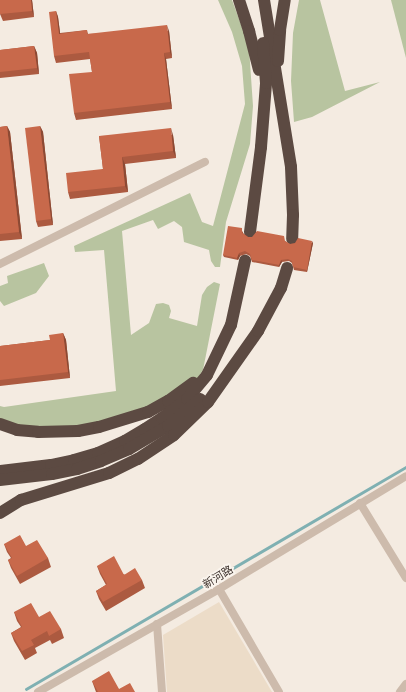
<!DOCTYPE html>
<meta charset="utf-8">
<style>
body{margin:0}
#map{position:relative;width:406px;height:692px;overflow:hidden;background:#f4ebe1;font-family:"PT Sans Narrow","Noto Sans SC",sans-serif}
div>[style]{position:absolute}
.green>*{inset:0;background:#b8c4a0}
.plaza>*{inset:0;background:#ecdcc8}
.stream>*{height:2.5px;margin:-1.25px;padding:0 1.25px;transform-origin:1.25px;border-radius:1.25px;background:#7fb0b2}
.minor>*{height:8px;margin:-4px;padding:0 4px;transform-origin:4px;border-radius:4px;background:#cdbbac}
.motorway>*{height:12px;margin:-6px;padding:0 6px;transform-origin:6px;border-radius:6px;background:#5c4a42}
.wall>*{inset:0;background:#ac5a40}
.shaded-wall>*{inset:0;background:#8c4a34}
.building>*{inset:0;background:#c8694b}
span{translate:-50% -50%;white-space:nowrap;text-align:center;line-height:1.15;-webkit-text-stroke:3.5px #fbf5ee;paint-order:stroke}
.street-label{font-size:11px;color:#3b302b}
</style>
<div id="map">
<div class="green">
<div style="clip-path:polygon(218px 0,232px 0,243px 30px,249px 48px,253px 106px,250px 144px,226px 222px,220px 267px,215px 267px,211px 261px,209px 250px,184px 242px,182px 227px,174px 221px,158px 229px,153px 220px,122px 231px,131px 335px,149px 323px,156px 304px,163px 303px,169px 305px,171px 311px,169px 318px,197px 326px,202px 295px,207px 287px,214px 282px,220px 284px,203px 370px,194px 384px,96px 431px,0 425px,0 406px,4px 407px,116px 391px,104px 250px,75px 252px,74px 246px,190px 193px,202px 222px,213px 226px,245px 104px,242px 66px,232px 32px)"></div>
<div style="clip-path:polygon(299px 0,320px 0,345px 91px,380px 82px,312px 117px,294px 122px,291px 81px,293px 33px)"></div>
<div style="clip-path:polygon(391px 0,406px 0,406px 58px)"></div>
<div style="clip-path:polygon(44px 263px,49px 276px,36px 293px,4px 306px,0 301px,0 286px,8px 283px,7px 276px)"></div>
</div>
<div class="plaza">
<div style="clip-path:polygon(219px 602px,272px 692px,167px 692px,163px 635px)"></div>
</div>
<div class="stream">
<div style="left:26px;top:689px;width:440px;rotate:-30.3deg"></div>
</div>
<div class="minor">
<div style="left:0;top:264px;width:229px;rotate:-26.5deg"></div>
<div style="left:360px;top:503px;width:88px;rotate:58.5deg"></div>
<div style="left:219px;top:589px;width:119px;rotate:59.8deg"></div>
<div style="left:157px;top:624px;width:68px;rotate:85.8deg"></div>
<div style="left:38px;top:692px;width:208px;rotate:-29.6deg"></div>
<div style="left:219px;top:589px;width:218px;rotate:-31.1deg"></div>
<div style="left:400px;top:692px;width:10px;rotate:-53deg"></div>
</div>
<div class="motorway">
<div style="left:239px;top:0;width:33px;rotate:72deg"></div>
<div style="left:249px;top:31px;width:40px;rotate:75.6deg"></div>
<div style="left:264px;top:0;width:169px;rotate:80.8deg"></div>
<div style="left:291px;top:167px;width:48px;rotate:87.6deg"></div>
<div style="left:293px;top:215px;width:24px;rotate:92deg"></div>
<div style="left:278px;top:61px;width:31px;rotate:-86deg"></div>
<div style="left:280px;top:30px;width:30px;rotate:-81deg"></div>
<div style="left:250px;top:232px;width:86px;rotate:-82.6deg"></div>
<div style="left:261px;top:147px;width:64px;rotate:-85.5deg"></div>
<div style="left:266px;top:83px;width:40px;rotate:-94.3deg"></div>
<div style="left:0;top:424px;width:18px;rotate:19deg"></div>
<div style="left:17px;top:430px;width:21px;rotate:5deg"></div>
<div style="left:38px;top:432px;width:40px;rotate:-1.4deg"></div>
<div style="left:78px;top:431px;width:21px;rotate:-11deg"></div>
<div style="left:99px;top:427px;width:51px;rotate:-17deg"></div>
<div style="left:148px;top:412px;width:23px;rotate:-29deg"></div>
<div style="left:168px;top:401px;width:31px;rotate:-36deg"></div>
<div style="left:0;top:471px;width:51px;rotate:-6.7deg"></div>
<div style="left:51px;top:465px;width:24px;rotate:-12deg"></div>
<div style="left:74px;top:460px;width:25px;rotate:-16deg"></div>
<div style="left:98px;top:453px;width:30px;rotate:-24deg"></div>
<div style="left:125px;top:441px;width:23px;rotate:-31deg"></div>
<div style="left:145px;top:429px;width:20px;rotate:-33deg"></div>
<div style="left:162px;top:418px;width:31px;rotate:-37deg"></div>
<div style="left:187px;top:399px;width:31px;rotate:-50deg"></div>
<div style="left:207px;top:375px;width:55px;rotate:-64.4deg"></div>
<div style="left:231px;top:325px;width:66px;rotate:-77.7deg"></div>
<div style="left:0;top:480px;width:52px;rotate:-6.6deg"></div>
<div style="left:52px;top:474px;width:25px;rotate:-11deg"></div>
<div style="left:77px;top:469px;width:25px;rotate:-18deg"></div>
<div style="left:101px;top:461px;width:30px;rotate:-23deg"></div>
<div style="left:129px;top:449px;width:45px;rotate:-30.5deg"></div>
<div style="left:168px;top:426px;width:42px;rotate:-40.2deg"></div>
<div style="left:0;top:513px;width:25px;rotate:-32deg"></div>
<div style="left:21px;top:500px;width:92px;rotate:-17.1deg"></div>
<div style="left:109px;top:473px;width:32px;rotate:-26deg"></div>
<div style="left:138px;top:459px;width:43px;rotate:-33.7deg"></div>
<div style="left:174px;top:435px;width:47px;rotate:-44.1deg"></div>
<div style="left:208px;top:402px;width:87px;rotate:-54.8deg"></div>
<div style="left:258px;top:331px;width:49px;rotate:-61.9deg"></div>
<div style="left:281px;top:288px;width:21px;rotate:-73deg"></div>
</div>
<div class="wall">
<div style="clip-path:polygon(0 0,32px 0,34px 17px,3px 21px,0 14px)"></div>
<div style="clip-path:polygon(56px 11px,58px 17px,60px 33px,87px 30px,88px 34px,169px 31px,172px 58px,166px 59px,172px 109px,76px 120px,74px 113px,92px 72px,90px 59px,56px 63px,54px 56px)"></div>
<div style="clip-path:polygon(34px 46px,37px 53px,39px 74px,0 78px,0 50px)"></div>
<div style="clip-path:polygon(7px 126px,10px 132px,22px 239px,0 241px,0 127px)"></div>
<div style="clip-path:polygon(40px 126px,43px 132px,53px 225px,38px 227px,36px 221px)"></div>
<div style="clip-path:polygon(173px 135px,176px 158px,125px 164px,128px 192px,70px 199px,68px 192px,103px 169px,99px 136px)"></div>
<div style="clip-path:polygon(243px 231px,243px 233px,248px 237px,285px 241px,290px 244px,313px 243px,307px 272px,294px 270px,292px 263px,289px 261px,282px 262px,279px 267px,252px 262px,250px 256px,246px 254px,240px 256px,238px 260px,224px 257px,223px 255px)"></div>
<div style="clip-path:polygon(63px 333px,66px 340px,70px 378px,0 386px,0 346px,50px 340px)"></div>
<div style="clip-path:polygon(4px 544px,26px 546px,48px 558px,51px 567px,20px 584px,11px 568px,8px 560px,11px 558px,7px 552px)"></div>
<div style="clip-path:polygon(97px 566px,142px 580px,145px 588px,106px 611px,99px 599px,96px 591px,106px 585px,100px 574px)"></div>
<div style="clip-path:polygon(14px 612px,39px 617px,61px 629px,64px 638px,52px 644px,50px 640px,35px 648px,37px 653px,25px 660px,14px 641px,11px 633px,21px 627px,17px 621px)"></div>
<div style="clip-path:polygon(92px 681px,119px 689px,135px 692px,96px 692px)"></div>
</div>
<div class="shaded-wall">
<div style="clip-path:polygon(31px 0,32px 0,34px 17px,32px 11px)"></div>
<div style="clip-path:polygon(56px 11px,58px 17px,61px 40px,59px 34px)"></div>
<div style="clip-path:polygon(167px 25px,169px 31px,172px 58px,170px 52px)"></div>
<div style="clip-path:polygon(34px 46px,37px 53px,39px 74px,37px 68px)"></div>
<div style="clip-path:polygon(164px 53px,166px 59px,172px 109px,170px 102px)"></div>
<div style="clip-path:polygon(7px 126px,10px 132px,22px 239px,19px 232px)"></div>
<div style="clip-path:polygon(40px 126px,43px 132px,53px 225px,51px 219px)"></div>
<div style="clip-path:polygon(171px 128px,173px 135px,176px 158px,173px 151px)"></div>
<div style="clip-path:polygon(122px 157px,125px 164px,128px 192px,125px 186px)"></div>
<div style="clip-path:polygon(312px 241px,313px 243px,307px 272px,307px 270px)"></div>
<div style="clip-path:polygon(239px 253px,240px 256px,238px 260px,237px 258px)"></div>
<div style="clip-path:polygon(281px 260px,282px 262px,279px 267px,279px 265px)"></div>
<div style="clip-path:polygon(63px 333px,66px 340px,70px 378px,68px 372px)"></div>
</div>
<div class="building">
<div style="clip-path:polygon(0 0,31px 0,32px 11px,0 14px)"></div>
<div style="clip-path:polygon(56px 11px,59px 34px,87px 30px,87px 34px,167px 25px,170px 52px,164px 53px,170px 102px,74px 113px,69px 74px,92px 72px,89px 52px,54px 56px,49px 12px)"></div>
<div style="clip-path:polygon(34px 46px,37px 68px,0 72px,0 50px)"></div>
<div style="clip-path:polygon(7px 126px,19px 232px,0 234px,0 127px)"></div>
<div style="clip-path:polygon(40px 126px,51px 219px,36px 221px,25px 128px)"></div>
<div style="clip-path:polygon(171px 128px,173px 151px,122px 157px,125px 186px,68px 192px,66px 173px,103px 169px,99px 136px)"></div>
<div style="clip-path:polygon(228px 226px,242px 228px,242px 233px,248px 237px,252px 237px,257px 231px,284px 236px,285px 241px,290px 244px,295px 243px,298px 238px,312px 241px,307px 270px,293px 267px,292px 261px,288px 259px,281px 260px,279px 265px,252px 260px,250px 254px,245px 251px,239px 253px,237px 258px,223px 255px)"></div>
<div style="clip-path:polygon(63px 333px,68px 372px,0 380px,0 346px,50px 340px,49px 335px)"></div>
<div style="clip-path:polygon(20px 535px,26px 546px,37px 540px,48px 558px,17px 576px,8px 560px,12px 558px,4px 544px)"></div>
<div style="clip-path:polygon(114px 556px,124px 575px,135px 568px,142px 580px,103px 602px,96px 591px,107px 584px,97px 566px)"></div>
<div style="clip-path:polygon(31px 603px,39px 617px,50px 611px,61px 629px,49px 636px,47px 631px,31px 640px,34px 645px,22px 651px,11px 633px,22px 627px,14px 612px)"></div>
<div style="clip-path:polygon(109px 671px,119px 689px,130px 683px,135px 692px,98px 692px,92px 681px)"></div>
</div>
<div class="street-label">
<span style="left:218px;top:577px;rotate:-31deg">新河路</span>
</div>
</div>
